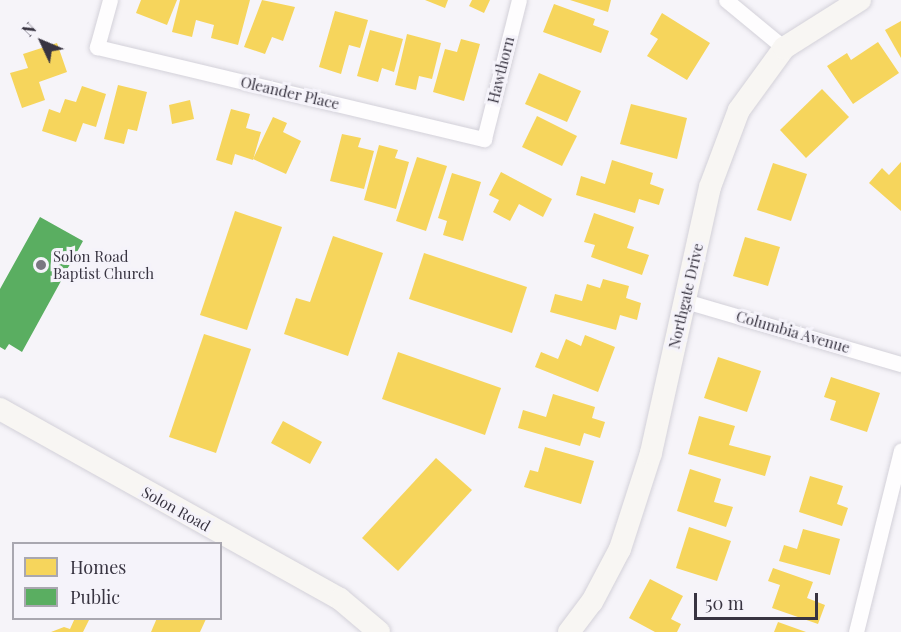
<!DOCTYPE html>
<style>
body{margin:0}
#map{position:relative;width:901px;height:632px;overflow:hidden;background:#f6f4f9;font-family:"Playfair Display",serif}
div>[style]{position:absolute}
.homes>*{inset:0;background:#f6d55c}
.public>*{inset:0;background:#5aae61}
.roads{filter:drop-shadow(0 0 2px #d3d1d9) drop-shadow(0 0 2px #d3d1d9)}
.street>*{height:15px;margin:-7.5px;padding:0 7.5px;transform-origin:7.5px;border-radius:7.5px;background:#fefdfe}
.secondary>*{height:22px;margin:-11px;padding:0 11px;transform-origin:11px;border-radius:11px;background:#f8f6f3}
.dots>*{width:16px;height:16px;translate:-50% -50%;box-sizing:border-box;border:3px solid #f5f3fa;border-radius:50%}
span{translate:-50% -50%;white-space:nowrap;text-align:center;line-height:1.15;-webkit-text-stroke:6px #f5f3fa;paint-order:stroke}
.street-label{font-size:15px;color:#383441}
.poi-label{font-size:15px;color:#383441}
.left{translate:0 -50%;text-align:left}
.legend{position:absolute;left:12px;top:542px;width:210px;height:78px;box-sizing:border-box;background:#f5f3fa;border:2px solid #a9a7b0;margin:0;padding:8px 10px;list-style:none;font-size:18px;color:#383441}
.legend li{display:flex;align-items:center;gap:12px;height:30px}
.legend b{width:30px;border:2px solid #a9a7b0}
.north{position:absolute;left:12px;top:12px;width:60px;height:60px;-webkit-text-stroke:4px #f5f3fa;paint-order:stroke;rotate:314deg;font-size:16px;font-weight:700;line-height:24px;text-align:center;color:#383441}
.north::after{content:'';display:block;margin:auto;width:21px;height:27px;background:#383441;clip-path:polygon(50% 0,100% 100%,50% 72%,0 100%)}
.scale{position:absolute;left:694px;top:593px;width:124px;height:27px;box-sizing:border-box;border:3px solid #383441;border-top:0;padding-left:8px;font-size:18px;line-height:21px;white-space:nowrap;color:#383441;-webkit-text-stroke:4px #f5f3fa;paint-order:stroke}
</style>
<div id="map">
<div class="homes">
<div style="clip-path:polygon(141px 0,177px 0,167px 25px,136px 13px)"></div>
<div style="clip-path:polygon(180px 0,250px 0,238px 45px,211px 38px,214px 25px,196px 20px,192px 37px,172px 32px)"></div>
<div style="clip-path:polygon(262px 0,295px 7px,283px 41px,272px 37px,265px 54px,244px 47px)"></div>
<div style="clip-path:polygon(425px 0,448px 0,445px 8px)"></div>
<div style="clip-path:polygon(472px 0,490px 0,484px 13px,469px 6px)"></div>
<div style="clip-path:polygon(570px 0,611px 0,608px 12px)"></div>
<div style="clip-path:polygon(554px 4px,595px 19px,593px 25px,609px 31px,601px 53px,543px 32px)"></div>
<div style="clip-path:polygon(335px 11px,368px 20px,360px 48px,349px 45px,341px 74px,319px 67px)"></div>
<div style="clip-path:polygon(662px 13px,710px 43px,687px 80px,647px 56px,658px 39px,650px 34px)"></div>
<div style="clip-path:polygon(901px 21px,901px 58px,885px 30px)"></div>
<div style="clip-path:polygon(370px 30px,403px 39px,394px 72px,382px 68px,378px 82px,357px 76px)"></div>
<div style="clip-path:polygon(407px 34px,441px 43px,432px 79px,419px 76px,416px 90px,395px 85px)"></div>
<div style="clip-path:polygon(461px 39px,480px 44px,464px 101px,433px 92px,445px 49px,457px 52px)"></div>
<div style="clip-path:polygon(878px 42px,899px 73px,853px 104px,827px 66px,847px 53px,851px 60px)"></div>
<div style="clip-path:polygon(57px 43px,67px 72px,39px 82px,45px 100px,22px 108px,10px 73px,28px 68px,23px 54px)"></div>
<div style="clip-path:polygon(539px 73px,581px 91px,567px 122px,525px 104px)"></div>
<div style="clip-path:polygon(118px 85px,147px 92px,137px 131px,128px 129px,124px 144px,104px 139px)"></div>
<div style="clip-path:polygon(82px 86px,106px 94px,96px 127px,83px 123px,76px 142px,42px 131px,49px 109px,60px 113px,65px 99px,76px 102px)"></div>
<div style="clip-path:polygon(822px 89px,849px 117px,806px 158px,780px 130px)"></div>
<div style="clip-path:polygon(190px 100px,194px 119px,172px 124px,169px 105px)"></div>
<div style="clip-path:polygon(631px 104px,687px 118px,677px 159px,620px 144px)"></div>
<div style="clip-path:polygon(231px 109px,250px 114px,246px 128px,261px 132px,253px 160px,235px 154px,232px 165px,216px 160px)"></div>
<div style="clip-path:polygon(537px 116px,577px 136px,562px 166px,522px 147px)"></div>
<div style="clip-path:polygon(273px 117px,287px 123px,283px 132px,301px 141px,286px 174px,253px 159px)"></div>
<div style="clip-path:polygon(342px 134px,361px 138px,358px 147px,374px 151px,364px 189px,330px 181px)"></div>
<div style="clip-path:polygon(379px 145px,398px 150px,395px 158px,409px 162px,396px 209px,364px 200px)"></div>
<div style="clip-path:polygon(417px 157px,447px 166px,426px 231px,396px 221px)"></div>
<div style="clip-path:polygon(612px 160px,653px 173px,650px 184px,664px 189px,659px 205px,639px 199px,635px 213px,576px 195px,581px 176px,605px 184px)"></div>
<div style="clip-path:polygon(901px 162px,901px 211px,869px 183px,882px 168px,889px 175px)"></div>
<div style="clip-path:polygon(773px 163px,807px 174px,791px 221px,757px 210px)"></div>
<div style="clip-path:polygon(501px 172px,552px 199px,543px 217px,519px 204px,510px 221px,493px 212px,499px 200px,489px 195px)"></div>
<div style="clip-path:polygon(452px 173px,481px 182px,463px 241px,443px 235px,447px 221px,438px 218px)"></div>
<div style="clip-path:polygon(235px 211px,282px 227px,247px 330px,200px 315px)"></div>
<div style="clip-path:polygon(594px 213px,634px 227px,627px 248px,649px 255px,642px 275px,591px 257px,595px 245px,584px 242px)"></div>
<div style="clip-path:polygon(333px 236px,383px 253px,348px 356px,284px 334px,296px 298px,310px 302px)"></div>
<div style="clip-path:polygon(745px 237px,780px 247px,768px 286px,733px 276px)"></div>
<div style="clip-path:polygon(424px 253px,527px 287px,512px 333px,409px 299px)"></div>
<div style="clip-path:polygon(603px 279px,629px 286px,626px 298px,641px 303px,637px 320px,620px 315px,616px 330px,550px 312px,555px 294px,582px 301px,587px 284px,600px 288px)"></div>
<div style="clip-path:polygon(204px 334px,251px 349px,216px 453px,169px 437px)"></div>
<div style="clip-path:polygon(585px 335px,615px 347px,598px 392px,535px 367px,541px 352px,558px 359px,566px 339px,581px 346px)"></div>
<div style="clip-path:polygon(398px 352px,501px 388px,485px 435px,382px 399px)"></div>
<div style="clip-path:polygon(718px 357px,761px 371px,747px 412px,704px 398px)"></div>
<div style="clip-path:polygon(831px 377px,880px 393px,867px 432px,830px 420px,836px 401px,824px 397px)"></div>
<div style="clip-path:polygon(553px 394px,595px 407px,592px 418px,605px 422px,600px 438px,584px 433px,580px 446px,518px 428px,523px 410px,546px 417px)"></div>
<div style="clip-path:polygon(699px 416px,735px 426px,729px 445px,771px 456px,765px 476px,688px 454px)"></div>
<div style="clip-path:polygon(283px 421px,322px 442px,310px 464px,271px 443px)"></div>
<div style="clip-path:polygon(545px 447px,594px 461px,581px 504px,524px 487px,530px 470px,538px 472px)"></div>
<div style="clip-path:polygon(436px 458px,472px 490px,398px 571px,362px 538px)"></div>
<div style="clip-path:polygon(690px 469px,721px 479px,714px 502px,733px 507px,726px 527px,677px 511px)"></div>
<div style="clip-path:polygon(810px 476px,843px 486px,837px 504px,848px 508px,842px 526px,799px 512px)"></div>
<div style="clip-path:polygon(689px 527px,731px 541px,717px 581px,676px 568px)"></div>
<div style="clip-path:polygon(803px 529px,840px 539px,830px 575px,779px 561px,784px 545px,797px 549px)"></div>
<div style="clip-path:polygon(773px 568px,813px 582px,807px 598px,825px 605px,818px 624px,772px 608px,780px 585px,768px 581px)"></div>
<div style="clip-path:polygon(650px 579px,683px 596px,671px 619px,681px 624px,677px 632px,655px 632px,629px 618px)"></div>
<div style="clip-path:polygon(75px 618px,90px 618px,83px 632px,51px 632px,64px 627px,70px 629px)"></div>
<div style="clip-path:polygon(157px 618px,204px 618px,206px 619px,200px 632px,151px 632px)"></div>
<div style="clip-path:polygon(778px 622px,806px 632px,774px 632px)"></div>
</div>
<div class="public">
<div style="clip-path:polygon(40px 217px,83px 241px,22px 352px,9px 344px,5px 350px,0 347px,0 289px)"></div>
</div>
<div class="roads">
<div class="street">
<div style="left:110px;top:0;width:49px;rotate:105.5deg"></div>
<div style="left:97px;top:47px;width:398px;rotate:13.4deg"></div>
<div style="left:484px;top:139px;width:143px;rotate:-75.9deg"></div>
<div style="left:726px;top:0;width:75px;rotate:39.6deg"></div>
<div style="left:685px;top:301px;width:225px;rotate:16.3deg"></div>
<div style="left:856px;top:632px;width:187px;rotate:-76.1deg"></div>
</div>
<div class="secondary">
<div style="left:0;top:409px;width:389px;rotate:29.2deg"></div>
<div style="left:340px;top:599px;width:51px;rotate:40.2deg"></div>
<div style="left:569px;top:632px;width:38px;rotate:-53deg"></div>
<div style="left:592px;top:602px;width:60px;rotate:-62.2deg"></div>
<div style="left:620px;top:549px;width:101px;rotate:-72.1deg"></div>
<div style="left:651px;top:453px;width:272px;rotate:-77.5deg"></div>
<div style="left:710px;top:187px;width:82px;rotate:-69.4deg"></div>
<div style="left:739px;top:110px;width:77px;rotate:-54deg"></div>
<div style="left:784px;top:48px;width:90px;rotate:-32.3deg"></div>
</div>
</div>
<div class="dots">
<div style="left:41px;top:265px;background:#7a7781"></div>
</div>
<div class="street-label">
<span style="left:501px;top:70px;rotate:-76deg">Hawthorn</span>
<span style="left:290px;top:93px;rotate:13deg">Oleander Place</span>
<span style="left:686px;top:296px;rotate:-77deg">Northgate Drive</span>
<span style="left:793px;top:332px;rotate:16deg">Columbia Avenue</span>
<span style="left:176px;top:509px;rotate:29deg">Solon Road</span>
</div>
<div class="poi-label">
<span class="left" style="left:53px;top:265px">Solon Road<br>Baptist Church</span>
</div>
<ul class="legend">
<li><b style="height:16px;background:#f6d55c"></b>Homes</li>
<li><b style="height:16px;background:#5aae61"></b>Public</li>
</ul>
<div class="north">N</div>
<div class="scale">50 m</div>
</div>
